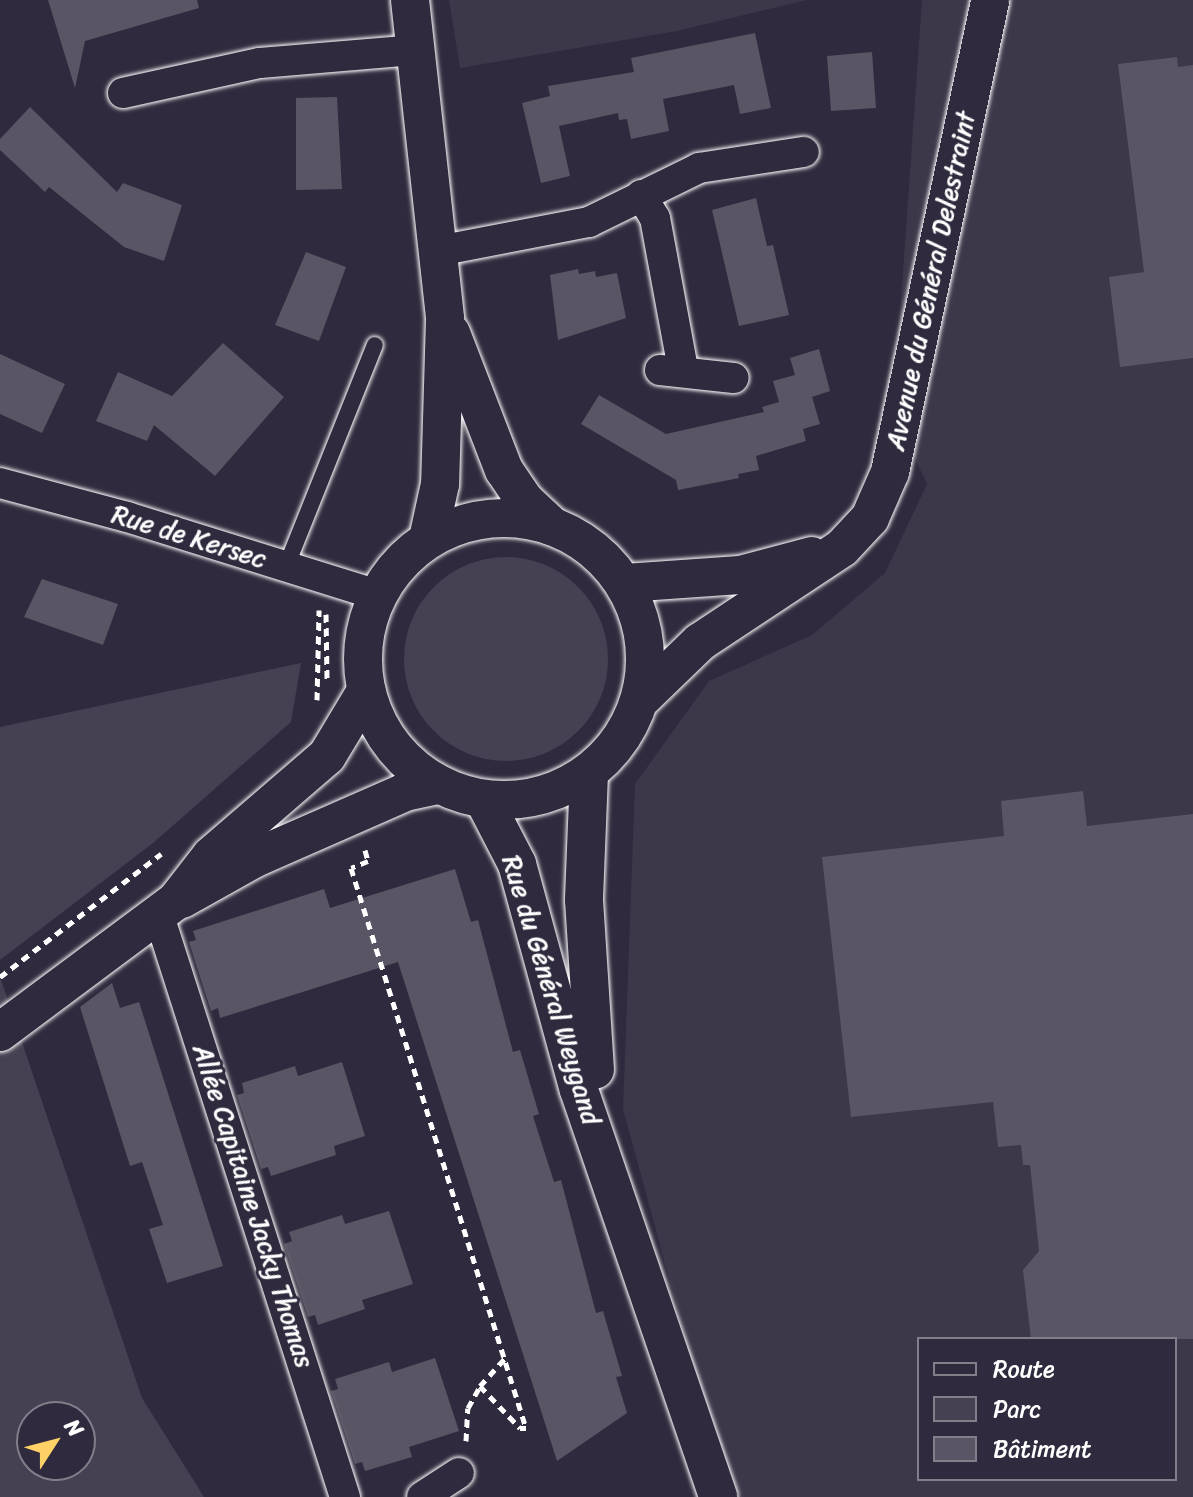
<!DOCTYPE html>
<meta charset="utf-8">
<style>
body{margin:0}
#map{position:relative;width:1193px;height:1497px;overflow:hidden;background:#2f2a3d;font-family:Sriracha,sans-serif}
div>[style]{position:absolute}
.built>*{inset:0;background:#3c3749}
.green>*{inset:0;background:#464152}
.round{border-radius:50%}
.building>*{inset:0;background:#595564}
.path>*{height:5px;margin-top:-2.5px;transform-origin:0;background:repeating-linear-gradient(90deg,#fff 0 8px,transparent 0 14px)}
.roads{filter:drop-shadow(0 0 2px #fff) drop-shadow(0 0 2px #fff)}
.service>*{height:16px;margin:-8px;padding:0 8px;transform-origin:8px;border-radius:8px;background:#2f2a3d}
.minor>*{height:30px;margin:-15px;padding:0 15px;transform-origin:15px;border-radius:15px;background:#2f2a3d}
.tertiary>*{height:38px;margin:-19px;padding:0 19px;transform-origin:19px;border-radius:19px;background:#2f2a3d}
.tertiary>.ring{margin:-19px;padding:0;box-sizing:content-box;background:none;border:38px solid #2f2a3d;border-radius:50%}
span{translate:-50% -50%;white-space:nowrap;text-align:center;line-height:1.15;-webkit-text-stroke:6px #2f2a3d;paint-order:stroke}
.street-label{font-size:26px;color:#fff}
.legend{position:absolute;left:917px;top:1337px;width:260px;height:144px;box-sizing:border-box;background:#2f2a3d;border:2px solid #827f8b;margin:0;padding:10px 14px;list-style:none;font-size:24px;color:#fff}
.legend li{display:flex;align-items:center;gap:16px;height:40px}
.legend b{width:40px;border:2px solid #827f8b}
.north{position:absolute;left:16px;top:1401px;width:80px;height:80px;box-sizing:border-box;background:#2f2a3d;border:2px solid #827f8b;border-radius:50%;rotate:54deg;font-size:22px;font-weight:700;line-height:32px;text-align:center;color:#fff}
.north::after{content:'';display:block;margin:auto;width:28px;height:36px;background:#ffd166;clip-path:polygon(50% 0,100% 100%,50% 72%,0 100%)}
</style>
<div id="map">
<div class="built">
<div style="clip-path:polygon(449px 0,807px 0,677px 31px,460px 68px)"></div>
<div style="clip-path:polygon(evenodd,922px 0,1193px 0,1193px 1497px,741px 1497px,706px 1414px,623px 1109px,635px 784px,709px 681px,812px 635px,885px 573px,927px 484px,889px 404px,896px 372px,922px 0,919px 1339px,1175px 1339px,1175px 1479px,919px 1479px,919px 1339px)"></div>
</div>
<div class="green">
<div class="round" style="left:404px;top:557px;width:204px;height:204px"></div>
<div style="clip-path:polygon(301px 663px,291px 722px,153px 843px,0 960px,0 727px)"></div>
<div style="clip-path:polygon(evenodd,0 977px,142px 1398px,204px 1497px,0 1497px,0 977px,32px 1417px,80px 1417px,80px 1465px,32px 1465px,32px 1417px)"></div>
</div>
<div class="building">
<div style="clip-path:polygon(48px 0,197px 0,199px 8px,85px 41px,75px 88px)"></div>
<div style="clip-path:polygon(755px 33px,771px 108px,740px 114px,734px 85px,663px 99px,669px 131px,631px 139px,627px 119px,619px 120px,618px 113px,559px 126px,570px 176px,541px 183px,522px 103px,550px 96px,548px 86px,634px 72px,631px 58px)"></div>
<div style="clip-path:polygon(872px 52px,876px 108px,831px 111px,827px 56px)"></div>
<div style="clip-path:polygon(1177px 57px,1178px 67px,1193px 65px,1193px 358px,1120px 367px,1109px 277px,1144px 272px,1118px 64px)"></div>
<div style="clip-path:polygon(337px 97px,342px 189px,296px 190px,296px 98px)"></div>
<div style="clip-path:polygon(30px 107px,117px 192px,123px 183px,182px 205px,164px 261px,124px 247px,49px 187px,45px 192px,0 150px,0 139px)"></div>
<div style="clip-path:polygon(756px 198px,767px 246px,773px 245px,789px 315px,739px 326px,712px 210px)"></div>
<div style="clip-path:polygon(306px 252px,346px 267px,319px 341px,275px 325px)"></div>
<div style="clip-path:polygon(578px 269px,579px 274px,595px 271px,596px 277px,617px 273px,626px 318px,558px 340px,550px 275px)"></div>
<div style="clip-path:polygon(223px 343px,284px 397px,215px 476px,154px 425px,147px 441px,96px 421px,118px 372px,172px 396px)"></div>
<div style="clip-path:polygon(819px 349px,830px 391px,812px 397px,820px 424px,803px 429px,806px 441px,756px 456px,759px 470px,738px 474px,739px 478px,678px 490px,676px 480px,581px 424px,599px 395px,666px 434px,764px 412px,762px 407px,779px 402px,773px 381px,795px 375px,790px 358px)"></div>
<div style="clip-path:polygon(0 354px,65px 384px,42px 433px,0 414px)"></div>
<div style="clip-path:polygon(42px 579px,118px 604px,103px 645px,24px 617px)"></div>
<div style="clip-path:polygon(1083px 791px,1087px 826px,1193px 814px,1193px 1339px,1031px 1339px,1023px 1270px,1039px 1251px,1030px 1165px,1023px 1165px,1021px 1145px,998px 1147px,993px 1102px,851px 1117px,822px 857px,1004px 836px,1001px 801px)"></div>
<div style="clip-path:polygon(455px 869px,471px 922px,478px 920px,513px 1052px,520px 1050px,539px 1114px,533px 1116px,554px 1182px,561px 1180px,596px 1313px,603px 1311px,622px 1376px,616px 1377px,627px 1413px,557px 1461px,398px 962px,220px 1018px,218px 1008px,211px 1011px,189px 942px,196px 940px,193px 931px,324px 889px,330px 908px)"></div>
<div style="clip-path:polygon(112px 983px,120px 1008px,139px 1002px,223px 1266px,167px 1283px,149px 1229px,163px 1225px,142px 1162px,130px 1166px,80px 1007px)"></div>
<div style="clip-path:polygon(342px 1062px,365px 1136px,334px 1146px,336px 1155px,271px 1176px,268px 1167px,261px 1169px,237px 1095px,244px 1093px,242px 1083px,295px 1066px,298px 1076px)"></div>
<div style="clip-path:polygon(389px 1211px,413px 1284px,362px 1300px,365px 1309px,318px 1325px,315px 1315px,308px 1317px,284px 1244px,292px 1241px,289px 1232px,342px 1215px,345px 1224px)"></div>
<div style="clip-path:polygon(435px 1358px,459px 1431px,409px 1447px,412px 1457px,365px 1471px,362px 1462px,355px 1464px,331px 1391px,338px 1389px,335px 1379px,389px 1362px,392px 1372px)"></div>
</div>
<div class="path">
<div style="left:326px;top:614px;width:66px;rotate:89.1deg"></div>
<div style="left:317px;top:700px;width:90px;rotate:-88.7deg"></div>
<div style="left:365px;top:850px;width:11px;rotate:75deg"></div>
<div style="left:368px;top:861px;width:18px;rotate:158deg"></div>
<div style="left:351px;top:868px;width:587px;rotate:72.65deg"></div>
<div style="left:0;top:977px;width:203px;rotate:-37.4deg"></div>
<div style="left:480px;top:1386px;width:38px;rotate:-48deg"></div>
<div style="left:466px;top:1441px;width:33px;rotate:-87deg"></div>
<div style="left:468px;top:1408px;width:25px;rotate:-61deg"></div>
<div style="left:480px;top:1386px;width:58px;rotate:46.4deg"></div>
<div style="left:520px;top:1428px;width:6px"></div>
</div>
<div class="roads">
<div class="service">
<div style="left:286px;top:567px;width:239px;rotate:-68.2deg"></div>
</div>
<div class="minor">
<div style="left:123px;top:93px;width:140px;rotate:-12.4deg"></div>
<div style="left:260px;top:63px;width:157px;rotate:-4.8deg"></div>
<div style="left:641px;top:195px;width:27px;rotate:59deg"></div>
<div style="left:655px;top:218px;width:154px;rotate:79.5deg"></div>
<div style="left:438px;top:251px;width:154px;rotate:-10.9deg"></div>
<div style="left:589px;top:222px;width:123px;rotate:-26.1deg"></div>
<div style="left:699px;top:168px;width:106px;rotate:-8.7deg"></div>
<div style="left:660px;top:370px;width:74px;rotate:6.2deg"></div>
<div style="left:0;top:483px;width:131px;rotate:15deg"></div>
<div style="left:127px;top:517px;width:263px;rotate:17.3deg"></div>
<div style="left:159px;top:916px;width:610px;rotate:72.25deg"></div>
<div style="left:422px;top:1497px;width:44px;rotate:-33deg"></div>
</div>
<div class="tertiary">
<div style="left:410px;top:0;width:321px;rotate:83.7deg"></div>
<div style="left:445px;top:319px;width:165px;rotate:91.7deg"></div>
<div style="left:440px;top:484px;width:56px;rotate:102.3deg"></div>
<div style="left:451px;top:333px;width:147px;rotate:68.9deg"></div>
<div style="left:504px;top:470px;width:37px;rotate:56deg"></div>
<div style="left:525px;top:501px;width:37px;rotate:43deg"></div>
<div class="ring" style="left:363px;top:518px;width:244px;height:244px"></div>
<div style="left:625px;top:583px;width:115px;rotate:-4deg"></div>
<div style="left:740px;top:575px;width:74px;rotate:-14.8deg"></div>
<div style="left:641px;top:699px;width:82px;rotate:-44deg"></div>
<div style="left:700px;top:642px;width:170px;rotate:-33.5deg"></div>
<div style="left:842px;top:548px;width:41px;rotate:-47deg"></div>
<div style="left:870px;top:518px;width:50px;rotate:-66.5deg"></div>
<div style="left:890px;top:472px;width:482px;rotate:-78deg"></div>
<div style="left:589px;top:774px;width:126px;rotate:92.3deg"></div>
<div style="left:584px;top:900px;width:170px;rotate:86.3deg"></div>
<div style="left:484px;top:800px;width:72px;rotate:62.7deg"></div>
<div style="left:517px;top:864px;width:234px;rotate:74.7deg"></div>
<div style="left:579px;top:1090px;width:430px;rotate:71.1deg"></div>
<div style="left:182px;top:899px;width:84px;rotate:-29.3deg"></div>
<div style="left:255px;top:858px;width:164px;rotate:-23.7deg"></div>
<div style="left:405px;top:792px;width:35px;rotate:-12deg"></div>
<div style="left:0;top:1032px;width:219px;rotate:-36.7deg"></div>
<div style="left:176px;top:901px;width:57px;rotate:-52.1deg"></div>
<div style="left:211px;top:856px;width:153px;rotate:-40.8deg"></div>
<div style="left:327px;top:756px;width:76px;rotate:-59deg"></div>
</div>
</div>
<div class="street-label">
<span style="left:931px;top:281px;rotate:-78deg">Avenue du Général Delestraint</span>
<span style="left:189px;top:537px;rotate:17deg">Rue de Kersec</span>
<span style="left:551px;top:990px;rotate:73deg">Rue du Général Weygand</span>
<span style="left:253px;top:1206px;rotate:72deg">Allée Capitaine Jacky Thomas</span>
</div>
<ul class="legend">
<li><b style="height:10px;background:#2f2a3d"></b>Route</li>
<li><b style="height:22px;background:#464152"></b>Parc</li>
<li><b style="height:22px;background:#595564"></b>Bâtiment</li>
</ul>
<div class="north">N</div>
</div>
